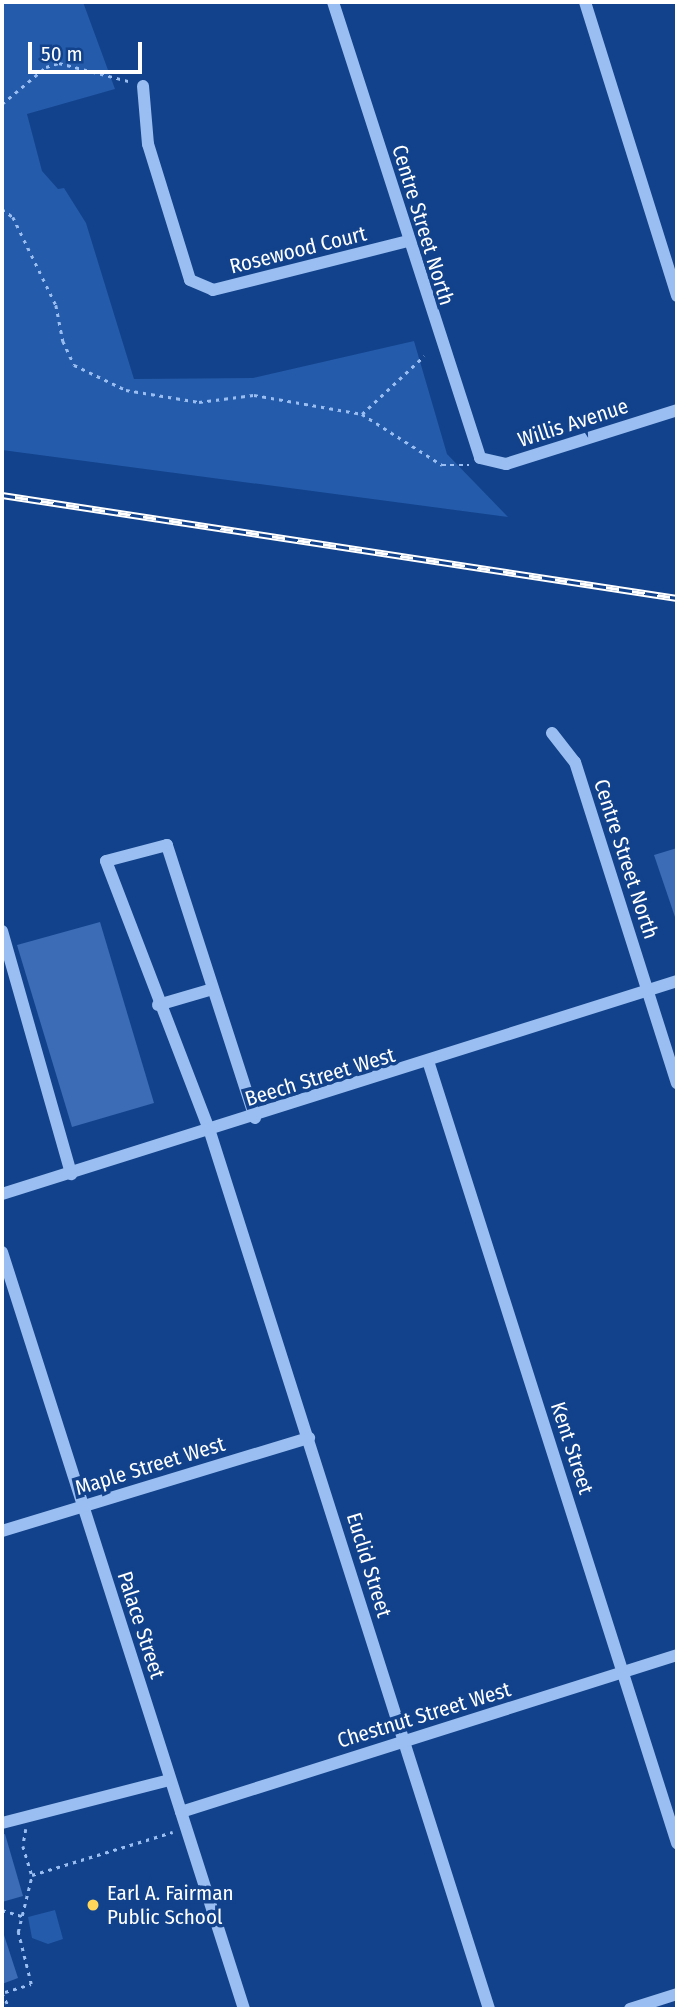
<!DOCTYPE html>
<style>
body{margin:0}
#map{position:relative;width:679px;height:2011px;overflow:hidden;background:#12428b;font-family:"Fira Sans Condensed",sans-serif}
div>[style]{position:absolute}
.green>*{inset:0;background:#245baa}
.building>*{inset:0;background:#3b6cb5}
.path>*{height:2.5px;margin-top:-1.25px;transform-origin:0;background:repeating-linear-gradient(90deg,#9abef1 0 3.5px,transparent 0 8.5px)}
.minor>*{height:12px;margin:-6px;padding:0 6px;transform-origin:6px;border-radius:6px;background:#9abef1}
.rail>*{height:7px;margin-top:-3.5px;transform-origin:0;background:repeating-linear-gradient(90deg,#12428b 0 13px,#fff 0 26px);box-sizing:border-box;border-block:2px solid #fff}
.dots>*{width:19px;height:19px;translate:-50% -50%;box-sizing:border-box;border:4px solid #12428b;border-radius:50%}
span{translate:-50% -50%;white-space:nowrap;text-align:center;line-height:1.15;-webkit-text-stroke:7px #12428b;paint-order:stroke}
.street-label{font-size:21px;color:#fff}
.poi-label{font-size:21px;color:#fff}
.left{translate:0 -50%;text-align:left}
.frame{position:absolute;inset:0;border:4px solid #fff;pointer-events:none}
.scale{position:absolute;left:28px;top:42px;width:114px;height:32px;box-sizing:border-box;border:4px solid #fff;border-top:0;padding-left:9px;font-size:21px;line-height:24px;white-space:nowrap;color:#fff;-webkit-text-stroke:5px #12428b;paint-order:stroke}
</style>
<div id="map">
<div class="green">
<div style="clip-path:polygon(2px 2px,83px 2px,115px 89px,27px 114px,42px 171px,58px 189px,64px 188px,86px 223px,134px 379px,253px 378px,414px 341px,447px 454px,508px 517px,2px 450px)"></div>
<div style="clip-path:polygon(55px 1910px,63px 1939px,48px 1944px,32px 1938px,28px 1917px)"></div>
</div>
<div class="building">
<div style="clip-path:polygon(677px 848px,677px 917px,675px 917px,654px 855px)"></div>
<div style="clip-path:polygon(100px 922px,154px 1103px,72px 1127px,17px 945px)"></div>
<div style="clip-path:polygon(5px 1834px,23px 1896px,2px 1902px,2px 1835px)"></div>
<div style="clip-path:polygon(4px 1935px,18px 1978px,2px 1984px,2px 1936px)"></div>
</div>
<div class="path">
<div style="left:2px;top:104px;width:57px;rotate:-40.1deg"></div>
<div style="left:46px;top:67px;width:14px;rotate:-17deg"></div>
<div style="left:59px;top:63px;width:75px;rotate:14.6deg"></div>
<div style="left:2px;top:209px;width:14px;rotate:36deg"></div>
<div style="left:13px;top:217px;width:98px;rotate:64deg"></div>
<div style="left:56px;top:305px;width:37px;rotate:79deg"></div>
<div style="left:63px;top:341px;width:26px;rotate:65deg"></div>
<div style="left:74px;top:365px;width:58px;rotate:25.7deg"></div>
<div style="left:126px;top:390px;width:74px;rotate:9.3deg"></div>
<div style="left:199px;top:402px;width:55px;rotate:-7.3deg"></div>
<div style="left:254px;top:395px;width:110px;rotate:10deg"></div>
<div style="left:362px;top:414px;width:85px;rotate:-43.1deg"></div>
<div style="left:362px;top:414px;width:95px;rotate:32.5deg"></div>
<div style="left:442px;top:465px;width:27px"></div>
<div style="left:26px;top:1829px;width:17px;rotate:100deg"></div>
<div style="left:23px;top:1846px;width:30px;rotate:73deg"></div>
<div style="left:2px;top:1910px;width:21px;rotate:17deg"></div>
<div style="left:5px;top:1992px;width:27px;rotate:-17deg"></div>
<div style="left:31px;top:1984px;width:54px;rotate:-104deg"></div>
<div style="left:18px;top:1932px;width:59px;rotate:-76.2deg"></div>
<div style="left:32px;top:1875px;width:147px;rotate:-17deg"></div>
<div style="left:2px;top:1993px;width:18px;rotate:63deg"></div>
</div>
<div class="minor">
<div style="left:333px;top:2px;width:479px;rotate:72.1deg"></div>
<div style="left:480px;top:458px;width:27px;rotate:13deg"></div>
<div style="left:506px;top:464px;width:179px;rotate:-17.5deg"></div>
<div style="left:585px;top:2px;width:308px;rotate:72.6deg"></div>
<div style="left:143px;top:86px;width:58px;rotate:85.1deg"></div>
<div style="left:148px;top:144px;width:142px;rotate:72.8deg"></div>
<div style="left:190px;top:280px;width:25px;rotate:23deg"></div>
<div style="left:213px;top:290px;width:201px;rotate:-14.1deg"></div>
<div style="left:552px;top:733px;width:37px;rotate:52deg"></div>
<div style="left:575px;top:762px;width:337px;rotate:72.4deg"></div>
<div style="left:2px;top:931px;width:253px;rotate:74.1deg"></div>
<div style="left:158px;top:1005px;width:57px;rotate:-16.2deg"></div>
<div style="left:429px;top:1064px;width:818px;rotate:72.34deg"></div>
<div style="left:255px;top:1118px;width:287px;rotate:-107.9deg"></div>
<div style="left:167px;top:845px;width:63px;rotate:165.3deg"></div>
<div style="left:106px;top:861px;width:290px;rotate:69deg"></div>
<div style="left:210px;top:1132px;width:920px;rotate:72.35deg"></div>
<div style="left:2px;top:1194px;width:708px;rotate:-17.51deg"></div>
<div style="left:2px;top:1252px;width:795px;rotate:72.27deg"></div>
<div style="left:2px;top:1531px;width:321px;rotate:-16.9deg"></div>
<div style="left:181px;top:1812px;width:520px;rotate:-17.56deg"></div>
<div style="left:2px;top:1823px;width:173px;rotate:-14.4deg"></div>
<div style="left:630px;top:2009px;width:49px;rotate:-17.7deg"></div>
</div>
<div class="rail">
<div style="left:2px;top:495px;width:683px;rotate:8.68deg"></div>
</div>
<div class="dots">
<div style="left:93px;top:1905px;background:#ffd65a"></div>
</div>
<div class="street-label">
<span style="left:423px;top:225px;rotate:73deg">Centre Street North</span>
<span style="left:298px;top:250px;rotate:-14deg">Rosewood Court</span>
<span style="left:573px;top:423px;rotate:-18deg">Willis Avenue</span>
<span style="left:626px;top:859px;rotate:72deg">Centre Street North</span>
<span style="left:320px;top:1077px;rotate:-17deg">Beech Street West</span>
<span style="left:572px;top:1448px;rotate:72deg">Kent Street</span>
<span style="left:150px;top:1466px;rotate:-17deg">Maple Street West</span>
<span style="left:369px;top:1565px;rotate:73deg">Euclid Street</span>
<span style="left:141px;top:1625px;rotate:72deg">Palace Street</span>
<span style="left:424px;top:1715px;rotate:-17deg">Chestnut Street West</span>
</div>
<div class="poi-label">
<span class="left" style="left:107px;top:1905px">Earl A. Fairman<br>Public School</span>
</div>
<div class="frame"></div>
<div class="scale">50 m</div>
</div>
